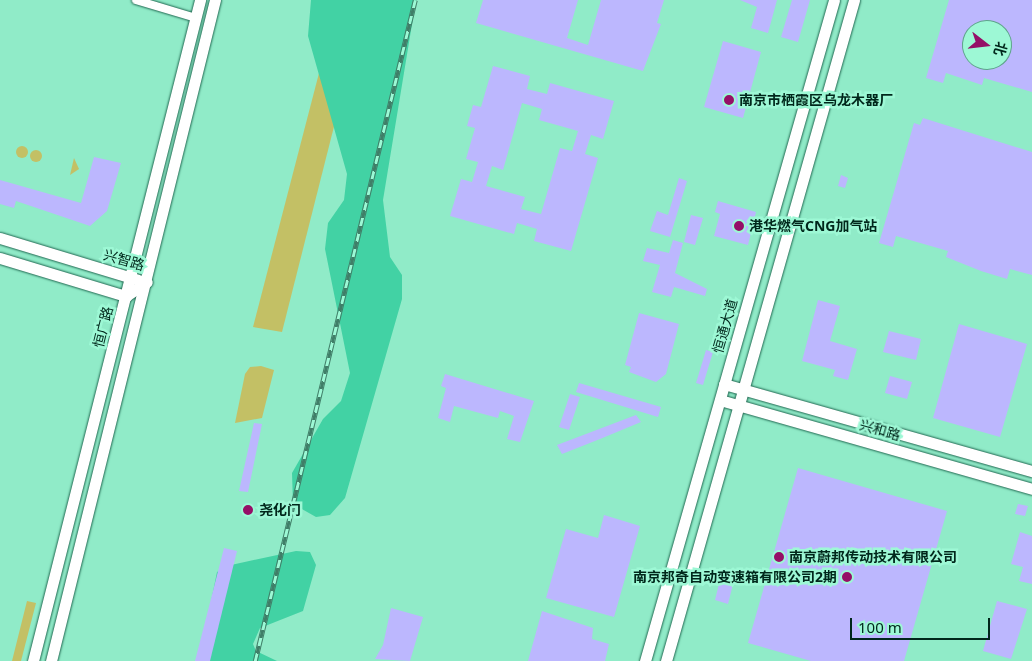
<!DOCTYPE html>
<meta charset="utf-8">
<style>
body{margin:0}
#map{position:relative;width:1032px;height:661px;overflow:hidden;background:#90ebc8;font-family:"Noto Sans","Noto Sans SC",sans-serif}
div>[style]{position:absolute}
.green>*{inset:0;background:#c3c065}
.round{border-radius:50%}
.water>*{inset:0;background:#42d2a4}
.building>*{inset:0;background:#bcb7fe}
.roads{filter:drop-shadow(0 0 1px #216851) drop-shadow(0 0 1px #216851)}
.street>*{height:8px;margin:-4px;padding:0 4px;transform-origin:4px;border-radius:4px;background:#fff}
.secondary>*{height:11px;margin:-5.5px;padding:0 5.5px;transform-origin:5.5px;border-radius:5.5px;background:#fff}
.rail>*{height:4.5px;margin-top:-2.25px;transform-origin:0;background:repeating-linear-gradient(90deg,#9df8d5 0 8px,#407e68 0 16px);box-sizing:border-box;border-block:1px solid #407e68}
.dots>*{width:14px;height:14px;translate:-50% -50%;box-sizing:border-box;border:2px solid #9df8d5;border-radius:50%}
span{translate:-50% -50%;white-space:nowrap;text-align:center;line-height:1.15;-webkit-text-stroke:5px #9df8d5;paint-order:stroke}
.poi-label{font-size:14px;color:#00271b;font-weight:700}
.left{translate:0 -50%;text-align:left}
.right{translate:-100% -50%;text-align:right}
.street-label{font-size:14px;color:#00271b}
.north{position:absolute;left:962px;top:20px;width:50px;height:50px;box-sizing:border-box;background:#9df8d5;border:1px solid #5ea48b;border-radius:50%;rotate:106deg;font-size:14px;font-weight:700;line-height:20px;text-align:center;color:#00271b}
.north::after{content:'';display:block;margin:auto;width:18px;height:22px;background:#950f67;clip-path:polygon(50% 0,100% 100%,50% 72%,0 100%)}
.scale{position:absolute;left:850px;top:618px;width:140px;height:22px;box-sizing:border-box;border:2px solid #00271b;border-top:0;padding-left:6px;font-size:15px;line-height:18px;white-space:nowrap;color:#00271b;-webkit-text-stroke:4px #9df8d5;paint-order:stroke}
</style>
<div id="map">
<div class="green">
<div style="clip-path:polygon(338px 0,366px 0,282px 332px,253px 327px)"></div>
<div class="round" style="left:16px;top:146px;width:12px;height:12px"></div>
<div class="round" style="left:30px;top:150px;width:12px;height:12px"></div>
<div style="clip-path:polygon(74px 158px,79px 169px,70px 175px)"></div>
<div style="clip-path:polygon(261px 366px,274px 370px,262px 418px,235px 423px,245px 374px,250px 367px)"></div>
<div style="clip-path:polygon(27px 601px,36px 603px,21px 661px,12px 661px)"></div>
</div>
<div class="water">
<div style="clip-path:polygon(311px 0,416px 0,383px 200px,390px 257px,402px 275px,402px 299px,345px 498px,330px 515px,316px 517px,293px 504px,292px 473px,323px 419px,341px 401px,350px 373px,325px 249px,328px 223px,344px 200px,347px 174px,308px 36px)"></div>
<div style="clip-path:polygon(296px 551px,310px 552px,316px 565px,303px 611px,260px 628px,253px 644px,256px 651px,277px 661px,199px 661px,217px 572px,231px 565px)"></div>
</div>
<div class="building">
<div style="clip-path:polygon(483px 0,578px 0,567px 38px,588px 45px,601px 0,664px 0,657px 23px,661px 24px,643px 71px,476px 23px)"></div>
<div style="clip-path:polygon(740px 0,777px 0,768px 33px,751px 28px,757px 7px)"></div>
<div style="clip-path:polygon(792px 0,810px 0,798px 42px,781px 37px)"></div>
<div style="clip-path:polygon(evenodd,949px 0,1032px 0,1032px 92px,984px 78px,982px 85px,946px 73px,943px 83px,926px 78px,949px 0,972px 30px,1002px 30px,1002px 60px,972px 60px,972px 30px)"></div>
<div style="clip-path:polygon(723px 41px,761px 52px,743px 118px,704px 107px)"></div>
<div style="clip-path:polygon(evenodd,493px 66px,530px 76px,527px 89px,547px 94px,550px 83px,614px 101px,603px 139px,591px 135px,585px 154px,598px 158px,571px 251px,534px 241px,537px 229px,517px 223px,514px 234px,450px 216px,461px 179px,472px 182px,478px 162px,466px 159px,475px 128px,467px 126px,473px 105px,481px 107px,493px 66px,522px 103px,542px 109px,539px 120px,578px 131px,572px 151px,560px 148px,541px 214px,521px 209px,525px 197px,486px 186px,492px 166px,503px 170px,522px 103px)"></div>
<div style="clip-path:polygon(923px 118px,1032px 152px,1032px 275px,1010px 269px,1007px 279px,981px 271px,946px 257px,948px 251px,896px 236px,893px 247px,879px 243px,914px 123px,920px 125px)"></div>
<div style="clip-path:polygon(94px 157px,121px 163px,107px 211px,90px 226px,16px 201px,14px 208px,0 204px,0 180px,81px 203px)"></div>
<div style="clip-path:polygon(841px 175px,848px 178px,845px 188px,838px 186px)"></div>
<div style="clip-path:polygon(679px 178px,687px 181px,670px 237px,650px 231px,657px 211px,668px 215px)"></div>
<div style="clip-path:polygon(718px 201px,756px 212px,748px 245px,714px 236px,720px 214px,715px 212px)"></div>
<div style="clip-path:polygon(691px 215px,703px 218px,695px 245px,684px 242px)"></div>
<div style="clip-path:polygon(673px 240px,683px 243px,675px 273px,707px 289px,705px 296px,674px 287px,671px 297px,652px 292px,660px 265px,643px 261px,647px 248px,669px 253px)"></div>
<div style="clip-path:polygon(818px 300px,840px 306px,830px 341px,857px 349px,848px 380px,833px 376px,835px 370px,802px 361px)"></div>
<div style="clip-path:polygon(639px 313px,679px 324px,666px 374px,656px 382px,629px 372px,631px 367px,625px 365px)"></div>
<div style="clip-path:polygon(959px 324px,1027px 344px,1000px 437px,933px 418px)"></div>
<div style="clip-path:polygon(889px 331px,921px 339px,916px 360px,883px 352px)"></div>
<div style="clip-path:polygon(706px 350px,713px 352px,703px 385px,696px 383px)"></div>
<div style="clip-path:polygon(445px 374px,534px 401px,520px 442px,507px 439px,514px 416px,500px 411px,498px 418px,454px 406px,450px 422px,438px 418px,446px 388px,441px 386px)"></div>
<div style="clip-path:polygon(890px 376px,912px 382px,907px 399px,885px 393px)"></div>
<div style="clip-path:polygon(579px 383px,661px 407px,658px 417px,576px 392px)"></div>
<div style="clip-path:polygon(570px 394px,580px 397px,569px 430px,559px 427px)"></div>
<div style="clip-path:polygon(636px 415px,641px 422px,600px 439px,562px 454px,557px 445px)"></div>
<div style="clip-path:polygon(254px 423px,262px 424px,248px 492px,239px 491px)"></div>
<div style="clip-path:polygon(798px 468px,947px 511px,904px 661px,811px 661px,748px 643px)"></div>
<div style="clip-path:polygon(1018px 504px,1028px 506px,1025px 516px,1015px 514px)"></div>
<div style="clip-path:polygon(604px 515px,640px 526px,614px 617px,546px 598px,566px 529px,598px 538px)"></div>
<div style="clip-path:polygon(1020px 532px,1032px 536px,1032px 584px,1019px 581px,1023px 567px,1011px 564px)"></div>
<div style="clip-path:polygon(224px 548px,237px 551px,210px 661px,195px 661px)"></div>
<div style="clip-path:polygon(721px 576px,734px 580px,728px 604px,715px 600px)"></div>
<div style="clip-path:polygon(997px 601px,1027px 609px,1011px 659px,983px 651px)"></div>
<div style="clip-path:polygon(391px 608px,423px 617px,410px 661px,375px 659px,383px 645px)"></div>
<div style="clip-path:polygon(542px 611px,593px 628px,592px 639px,609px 644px,605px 661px,528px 661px)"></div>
</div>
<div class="roads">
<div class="street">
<div style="left:136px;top:0;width:63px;rotate:16.7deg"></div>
</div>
<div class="secondary">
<div style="left:0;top:238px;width:144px;rotate:16.9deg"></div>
<div style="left:0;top:258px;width:132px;rotate:16.8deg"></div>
<div style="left:126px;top:296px;width:25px;rotate:-34deg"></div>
<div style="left:724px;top:384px;width:320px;rotate:15.8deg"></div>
<div style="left:720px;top:400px;width:324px;rotate:15.9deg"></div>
<div style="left:33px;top:661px;width:682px;rotate:-75.82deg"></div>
<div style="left:51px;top:661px;width:681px;rotate:-76.07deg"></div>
<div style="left:645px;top:661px;width:687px;rotate:-74.04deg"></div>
<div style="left:666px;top:661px;width:687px;rotate:-74.12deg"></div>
</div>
</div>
<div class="rail">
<div style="left:255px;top:661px;width:680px;rotate:-76.39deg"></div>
</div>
<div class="dots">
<div style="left:729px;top:100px;background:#950f67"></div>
<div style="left:739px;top:226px;background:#950f67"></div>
<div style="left:248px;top:510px;background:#950f67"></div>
<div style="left:779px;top:557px;background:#950f67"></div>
<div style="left:847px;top:577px;background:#950f67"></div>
</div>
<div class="poi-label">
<span class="left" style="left:739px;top:100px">南京市栖霞区乌龙木器厂</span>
<span class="left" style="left:749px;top:226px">港华燃气CNG加气站</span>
<span class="left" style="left:259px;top:510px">尧化门</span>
<span class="left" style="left:789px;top:557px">南京蔚邦传动技术有限公司</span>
<span class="right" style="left:837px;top:577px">南京邦奇自动变速箱有限公司2期</span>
</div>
<div class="street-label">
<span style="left:124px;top:260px;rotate:16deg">兴智路</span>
<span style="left:725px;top:326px;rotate:-74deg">恒通大道</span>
<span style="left:103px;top:327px;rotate:-76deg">恒广路</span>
<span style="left:880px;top:430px;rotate:16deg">兴和路</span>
</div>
<div class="north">北</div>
<div class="scale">100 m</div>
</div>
